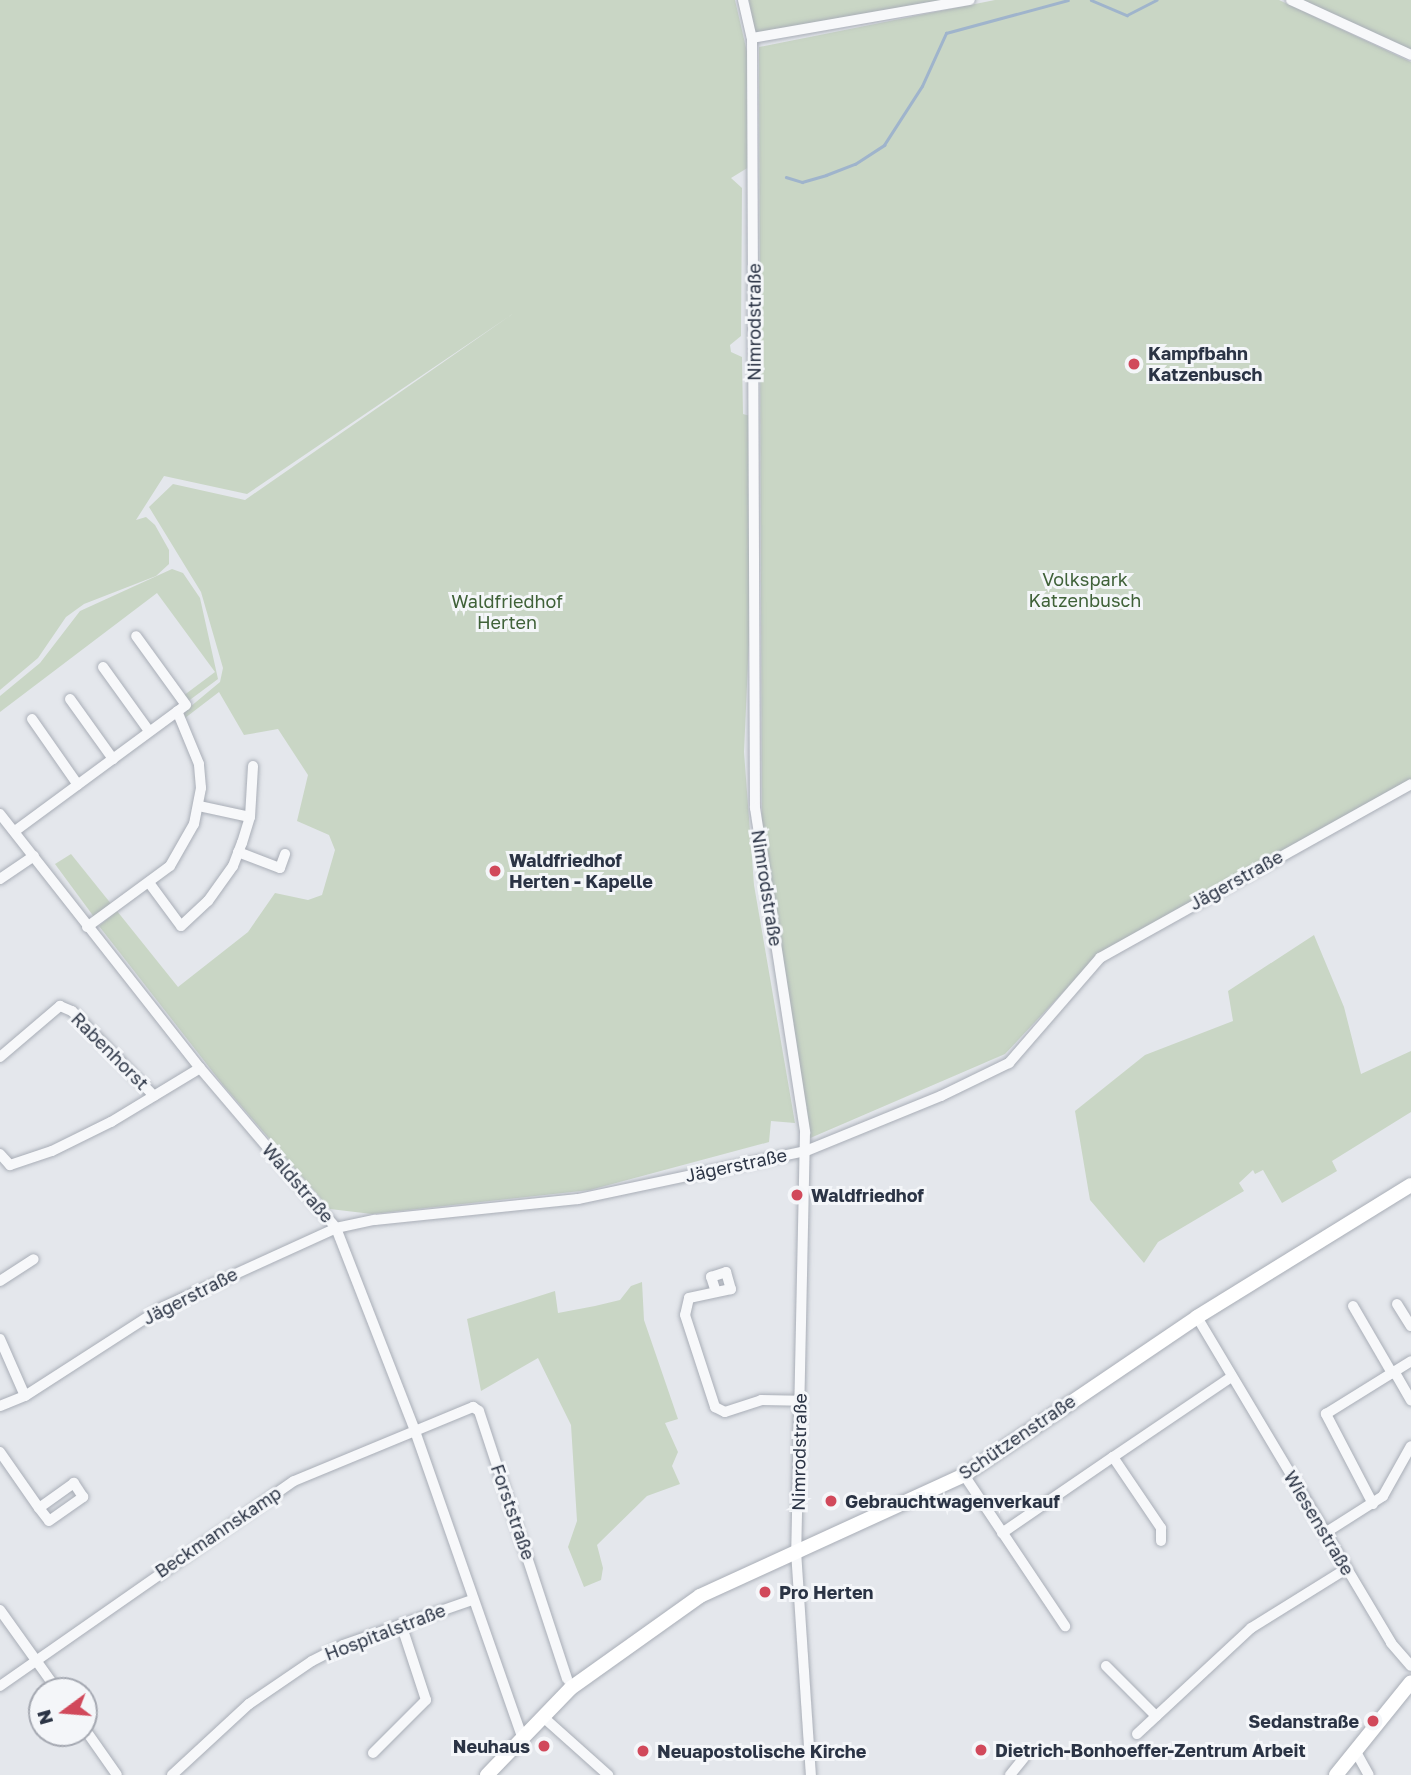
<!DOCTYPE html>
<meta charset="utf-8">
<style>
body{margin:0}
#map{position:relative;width:1411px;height:1775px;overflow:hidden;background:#e4e7ec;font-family:"Golos Text",sans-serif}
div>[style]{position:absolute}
.green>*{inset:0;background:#c9d6c5}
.stream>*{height:2.5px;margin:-1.25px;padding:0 1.25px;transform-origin:1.25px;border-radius:1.25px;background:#9fb4cc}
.roads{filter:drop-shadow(0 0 2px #a9aeb7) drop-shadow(0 0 2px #a9aeb7)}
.street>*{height:10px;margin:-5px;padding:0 5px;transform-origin:5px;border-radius:5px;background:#f7f8fa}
.secondary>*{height:14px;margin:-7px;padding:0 7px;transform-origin:7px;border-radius:7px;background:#fff}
.dots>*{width:19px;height:19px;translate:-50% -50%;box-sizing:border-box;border:4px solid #f4f6f9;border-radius:50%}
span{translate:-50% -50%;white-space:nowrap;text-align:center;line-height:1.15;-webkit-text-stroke:6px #f4f6f9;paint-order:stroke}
.street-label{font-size:18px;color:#2b3445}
.poi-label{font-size:18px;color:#2b3445;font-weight:700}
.left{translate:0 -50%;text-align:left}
.right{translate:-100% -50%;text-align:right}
.park-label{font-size:18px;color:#3f6138}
.north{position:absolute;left:28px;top:1677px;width:70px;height:70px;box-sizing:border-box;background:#f4f6f9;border:2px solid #a4a8b1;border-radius:50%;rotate:254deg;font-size:19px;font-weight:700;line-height:28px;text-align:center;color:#2b3445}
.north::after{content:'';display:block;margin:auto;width:24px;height:32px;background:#d1495b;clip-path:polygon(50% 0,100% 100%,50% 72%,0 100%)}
</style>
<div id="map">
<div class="green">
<div style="clip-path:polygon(0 0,735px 0,747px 52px,749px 167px,731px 178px,742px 188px,741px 336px,730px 345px,731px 352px,742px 357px,743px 414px,750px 416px,750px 619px,744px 752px,754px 885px,795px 1123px,771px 1121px,769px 1142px,590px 1190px,372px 1214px,330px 1209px,223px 1085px,99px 926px,117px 911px,178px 987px,248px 932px,275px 893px,308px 900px,322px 895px,335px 850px,329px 835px,297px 821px,308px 775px,278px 729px,244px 735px,219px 692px,185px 718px,184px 712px,220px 682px,223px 668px,201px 592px,149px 507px,173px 484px,245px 500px,514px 313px,247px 494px,164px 476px,136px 520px,146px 517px,155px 525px,169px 550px,169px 564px,156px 576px,84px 604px,66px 617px,38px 658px,0 690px)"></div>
<div style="clip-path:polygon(749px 0,942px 0,755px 33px)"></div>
<div style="clip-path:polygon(995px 0,1279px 0,1411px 62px,1411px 784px,1099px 954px,1005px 1054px,808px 1139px,762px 864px,759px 47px)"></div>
<div style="clip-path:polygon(1303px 0,1411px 0,1411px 51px,1392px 42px)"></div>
<div style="clip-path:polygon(172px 569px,183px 573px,200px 598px,218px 679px,187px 702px,183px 696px,215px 672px,157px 593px,0 712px,0 696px,40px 663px,80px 611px)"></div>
<div style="clip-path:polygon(71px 854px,112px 905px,94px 917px,55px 864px)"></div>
<div style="clip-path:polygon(1314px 935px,1344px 1007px,1361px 1074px,1411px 1051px,1411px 1112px,1332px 1161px,1337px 1171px,1282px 1203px,1263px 1170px,1255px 1174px,1253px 1170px,1239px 1183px,1244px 1191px,1158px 1242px,1144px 1263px,1090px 1200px,1075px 1111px,1145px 1055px,1233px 1021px,1228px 991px)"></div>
<div style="clip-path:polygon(642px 1282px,644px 1320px,678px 1419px,665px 1423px,678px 1452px,672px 1466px,680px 1484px,647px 1496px,597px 1545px,603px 1568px,601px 1580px,584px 1587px,568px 1547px,577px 1521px,571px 1425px,538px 1358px,481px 1391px,467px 1319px,555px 1291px,558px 1313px,595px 1306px,620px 1300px,631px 1286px)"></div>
</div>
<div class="stream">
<div style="left:1091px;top:0;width:39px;rotate:23deg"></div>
<div style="left:1127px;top:15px;width:33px;rotate:-27deg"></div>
<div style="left:786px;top:177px;width:17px;rotate:17deg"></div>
<div style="left:802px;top:182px;width:25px;rotate:-16deg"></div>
<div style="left:826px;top:175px;width:31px;rotate:-21deg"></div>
<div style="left:855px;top:164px;width:35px;rotate:-33deg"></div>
<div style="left:884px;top:145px;width:70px;rotate:-57.2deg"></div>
<div style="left:922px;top:86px;width:58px;rotate:-65.6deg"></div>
<div style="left:946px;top:33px;width:126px;rotate:-15.1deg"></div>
</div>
<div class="roads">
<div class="street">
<div style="left:743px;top:0;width:39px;rotate:77deg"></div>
<div style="left:752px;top:38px;width:770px;rotate:89.78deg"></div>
<div style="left:755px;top:808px;width:328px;rotate:81.2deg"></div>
<div style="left:805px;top:1132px;width:419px;rotate:91.2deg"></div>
<div style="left:796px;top:1551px;width:225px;rotate:86.2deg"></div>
<div style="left:1291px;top:0;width:132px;rotate:24.6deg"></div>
<div style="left:752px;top:38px;width:221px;rotate:-9.9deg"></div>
<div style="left:103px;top:667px;width:79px;rotate:54.3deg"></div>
<div style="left:70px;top:699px;width:74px;rotate:54.4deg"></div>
<div style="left:32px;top:719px;width:80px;rotate:55.1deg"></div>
<div style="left:199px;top:806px;width:52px;rotate:12.2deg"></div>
<div style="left:0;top:814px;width:323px;rotate:51.8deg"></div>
<div style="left:200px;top:1068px;width:210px;rotate:49.6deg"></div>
<div style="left:336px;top:1228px;width:218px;rotate:68.7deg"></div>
<div style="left:415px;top:1431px;width:323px;rotate:70.7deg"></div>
<div style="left:15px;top:831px;width:212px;rotate:-36.4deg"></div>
<div style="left:186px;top:705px;width:85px;rotate:-125.9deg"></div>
<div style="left:238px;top:852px;width:45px;rotate:20.9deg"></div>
<div style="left:280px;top:868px;width:15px;rotate:-70deg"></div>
<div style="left:0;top:879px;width:41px;rotate:-34.1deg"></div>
<div style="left:150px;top:884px;width:52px;rotate:53.6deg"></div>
<div style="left:181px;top:926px;width:37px;rotate:-43deg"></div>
<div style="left:208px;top:901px;width:43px;rotate:-54.5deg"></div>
<div style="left:233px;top:866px;width:25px;rotate:-69deg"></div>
<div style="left:242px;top:843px;width:27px;rotate:-73deg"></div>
<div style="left:250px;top:817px;width:51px;rotate:-86.6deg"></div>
<div style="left:87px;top:927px;width:103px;rotate:-36.3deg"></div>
<div style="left:170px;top:866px;width:48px;rotate:-60.3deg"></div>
<div style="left:194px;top:824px;width:37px;rotate:-79deg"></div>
<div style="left:201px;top:788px;width:24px;rotate:-95deg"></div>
<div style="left:199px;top:764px;width:57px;rotate:-112.5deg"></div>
<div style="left:0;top:1057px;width:79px;rotate:-40.4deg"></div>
<div style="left:60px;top:1006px;width:13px;rotate:23deg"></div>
<div style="left:72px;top:1011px;width:118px;rotate:46deg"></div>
<div style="left:0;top:1154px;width:15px;rotate:48deg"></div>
<div style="left:10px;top:1165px;width:44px;rotate:-18.4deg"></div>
<div style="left:52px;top:1151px;width:66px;rotate:-26.2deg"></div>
<div style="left:111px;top:1122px;width:104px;rotate:-31.2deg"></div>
<div style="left:0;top:1281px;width:40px;rotate:-32.9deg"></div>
<div style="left:715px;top:1289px;width:13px;rotate:-108deg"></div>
<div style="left:711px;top:1277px;width:16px;rotate:-18deg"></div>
<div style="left:726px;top:1272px;width:18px;rotate:74deg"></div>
<div style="left:731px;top:1289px;width:43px;rotate:167.9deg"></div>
<div style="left:689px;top:1298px;width:17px;rotate:103deg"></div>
<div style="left:685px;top:1315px;width:97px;rotate:71.9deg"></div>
<div style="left:715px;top:1407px;width:11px;rotate:27deg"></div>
<div style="left:725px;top:1412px;width:38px;rotate:-18deg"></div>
<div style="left:761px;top:1400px;width:39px;rotate:1deg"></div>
<div style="left:1397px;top:1304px;width:26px;rotate:58deg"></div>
<div style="left:1353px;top:1306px;width:78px;rotate:59.8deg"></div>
<div style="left:1197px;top:1317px;width:379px;rotate:59.2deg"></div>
<div style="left:1391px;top:1643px;width:30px;rotate:49deg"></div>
<div style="left:0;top:1339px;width:62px;rotate:66.3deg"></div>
<div style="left:1394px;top:1371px;width:34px;rotate:60deg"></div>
<div style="left:0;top:1406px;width:27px;rotate:-22deg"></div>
<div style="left:25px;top:1396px;width:164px;rotate:-32.8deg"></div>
<div style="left:163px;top:1307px;width:190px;rotate:-24.5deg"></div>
<div style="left:336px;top:1228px;width:40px;rotate:-12deg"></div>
<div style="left:375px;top:1220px;width:204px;rotate:-5.9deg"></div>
<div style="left:578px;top:1199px;width:233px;rotate:-11.9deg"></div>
<div style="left:806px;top:1151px;width:146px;rotate:-22.2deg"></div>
<div style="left:941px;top:1096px;width:76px;rotate:-25.9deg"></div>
<div style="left:1009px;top:1063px;width:139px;rotate:-49.1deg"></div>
<div style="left:1100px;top:958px;width:356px;rotate:-29.2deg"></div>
<div style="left:0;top:1452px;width:68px;rotate:55.1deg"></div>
<div style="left:39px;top:1508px;width:16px;rotate:52deg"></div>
<div style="left:49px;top:1521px;width:42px;rotate:-35.2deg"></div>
<div style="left:83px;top:1497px;width:17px;rotate:-123deg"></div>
<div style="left:74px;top:1483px;width:43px;rotate:144.5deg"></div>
<div style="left:1113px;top:1457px;width:143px;rotate:-34.1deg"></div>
<div style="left:964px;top:1475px;width:182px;rotate:56.2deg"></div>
<div style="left:1373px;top:1504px;width:102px;rotate:-117.6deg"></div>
<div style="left:1326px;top:1414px;width:100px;rotate:-31.9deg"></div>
<div style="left:1002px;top:1533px;width:135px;rotate:-34.4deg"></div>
<div style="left:1113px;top:1457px;width:86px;rotate:55.9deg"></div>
<div style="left:1161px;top:1528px;width:13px;rotate:90deg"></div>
<div style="left:1325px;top:1533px;width:69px;rotate:-32.5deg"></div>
<div style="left:1383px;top:1496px;width:57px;rotate:-60.8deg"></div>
<div style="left:0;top:1610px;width:100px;rotate:54.4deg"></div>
<div style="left:1106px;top:1666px;width:71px;rotate:45deg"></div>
<div style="left:0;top:1686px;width:358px;rotate:-34.9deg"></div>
<div style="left:294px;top:1481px;width:194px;rotate:-22.5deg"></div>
<div style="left:473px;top:1407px;width:7px;rotate:34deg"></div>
<div style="left:479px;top:1411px;width:282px;rotate:71.8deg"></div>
<div style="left:542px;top:1716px;width:89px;rotate:41.8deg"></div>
<div style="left:84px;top:1728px;width:57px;rotate:54.9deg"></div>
<div style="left:1137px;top:1734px;width:156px;rotate:-42.9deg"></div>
<div style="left:1251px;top:1628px;width:112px;rotate:-31.8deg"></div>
<div style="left:1356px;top:1752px;width:26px;rotate:61deg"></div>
<div style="left:373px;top:1753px;width:75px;rotate:-45deg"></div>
<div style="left:426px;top:1700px;width:80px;rotate:-108.2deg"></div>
<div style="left:172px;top:1775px;width:105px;rotate:-42.7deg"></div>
<div style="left:249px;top:1704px;width:76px;rotate:-34.3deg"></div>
<div style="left:312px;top:1661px;width:35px;rotate:-27deg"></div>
<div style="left:343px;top:1645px;width:137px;rotate:-19.2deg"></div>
<div style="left:1010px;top:1775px;width:22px;rotate:-51deg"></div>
</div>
<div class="secondary">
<div style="left:487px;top:1775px;width:121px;rotate:-46deg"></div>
<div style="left:571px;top:1688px;width:158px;rotate:-35.5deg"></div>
<div style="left:700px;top:1596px;width:290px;rotate:-24.6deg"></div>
<div style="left:964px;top:1475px;width:282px;rotate:-34.1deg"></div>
<div style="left:1197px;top:1317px;width:251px;rotate:-31.7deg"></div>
<div style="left:1336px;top:1775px;width:119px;rotate:-51.1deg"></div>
</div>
</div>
<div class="dots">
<div style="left:1134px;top:364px;background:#d1495b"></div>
<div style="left:495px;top:871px;background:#d1495b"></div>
<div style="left:797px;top:1195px;background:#d1495b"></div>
<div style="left:831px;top:1501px;background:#d1495b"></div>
<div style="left:765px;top:1592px;background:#d1495b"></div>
<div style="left:1373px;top:1721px;background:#d1495b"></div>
<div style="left:544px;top:1746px;background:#d1495b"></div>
<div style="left:981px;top:1750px;background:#d1495b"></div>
<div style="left:643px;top:1751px;background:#d1495b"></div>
</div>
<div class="street-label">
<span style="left:754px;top:322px;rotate:-90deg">Nimrodstraße</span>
<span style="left:1236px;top:880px;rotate:-29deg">Jägerstraße</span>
<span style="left:767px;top:888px;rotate:81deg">Nimrodstraße</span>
<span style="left:110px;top:1051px;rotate:45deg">Rabenhorst</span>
<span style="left:736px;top:1165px;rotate:-12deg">Jägerstraße</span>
<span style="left:298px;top:1183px;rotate:49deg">Waldstraße</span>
<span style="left:190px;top:1296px;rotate:-27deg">Jägerstraße</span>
<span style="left:1017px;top:1437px;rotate:-34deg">Schützenstraße</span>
<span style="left:799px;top:1452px;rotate:-89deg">Nimrodstraße</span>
<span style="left:513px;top:1512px;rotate:71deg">Forststraße</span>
<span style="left:1319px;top:1523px;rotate:59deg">Wiesenstraße</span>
<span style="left:218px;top:1532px;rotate:-34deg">Beckmannskamp</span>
<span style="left:385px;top:1632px;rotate:-21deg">Hospitalstraße</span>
</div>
<div class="poi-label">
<span class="left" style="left:1148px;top:364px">Kampfbahn<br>Katzenbusch</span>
<span class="left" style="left:509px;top:871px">Waldfriedhof<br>Herten - Kapelle</span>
<span class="left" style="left:811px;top:1195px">Waldfriedhof</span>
<span class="left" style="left:845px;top:1501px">Gebrauchtwagenverkauf</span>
<span class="left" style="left:779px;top:1592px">Pro Herten</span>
<span class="right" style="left:1359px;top:1721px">Sedanstraße</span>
<span class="right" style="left:530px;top:1746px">Neuhaus</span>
<span class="left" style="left:995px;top:1750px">Dietrich-Bonhoeffer-Zentrum Arbeit</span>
<span class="left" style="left:657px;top:1751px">Neuapostolische Kirche</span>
</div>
<div class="park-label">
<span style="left:1085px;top:590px">Volkspark<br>Katzenbusch</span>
<span style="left:507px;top:612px">Waldfriedhof<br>Herten</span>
</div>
<div class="north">N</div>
</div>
